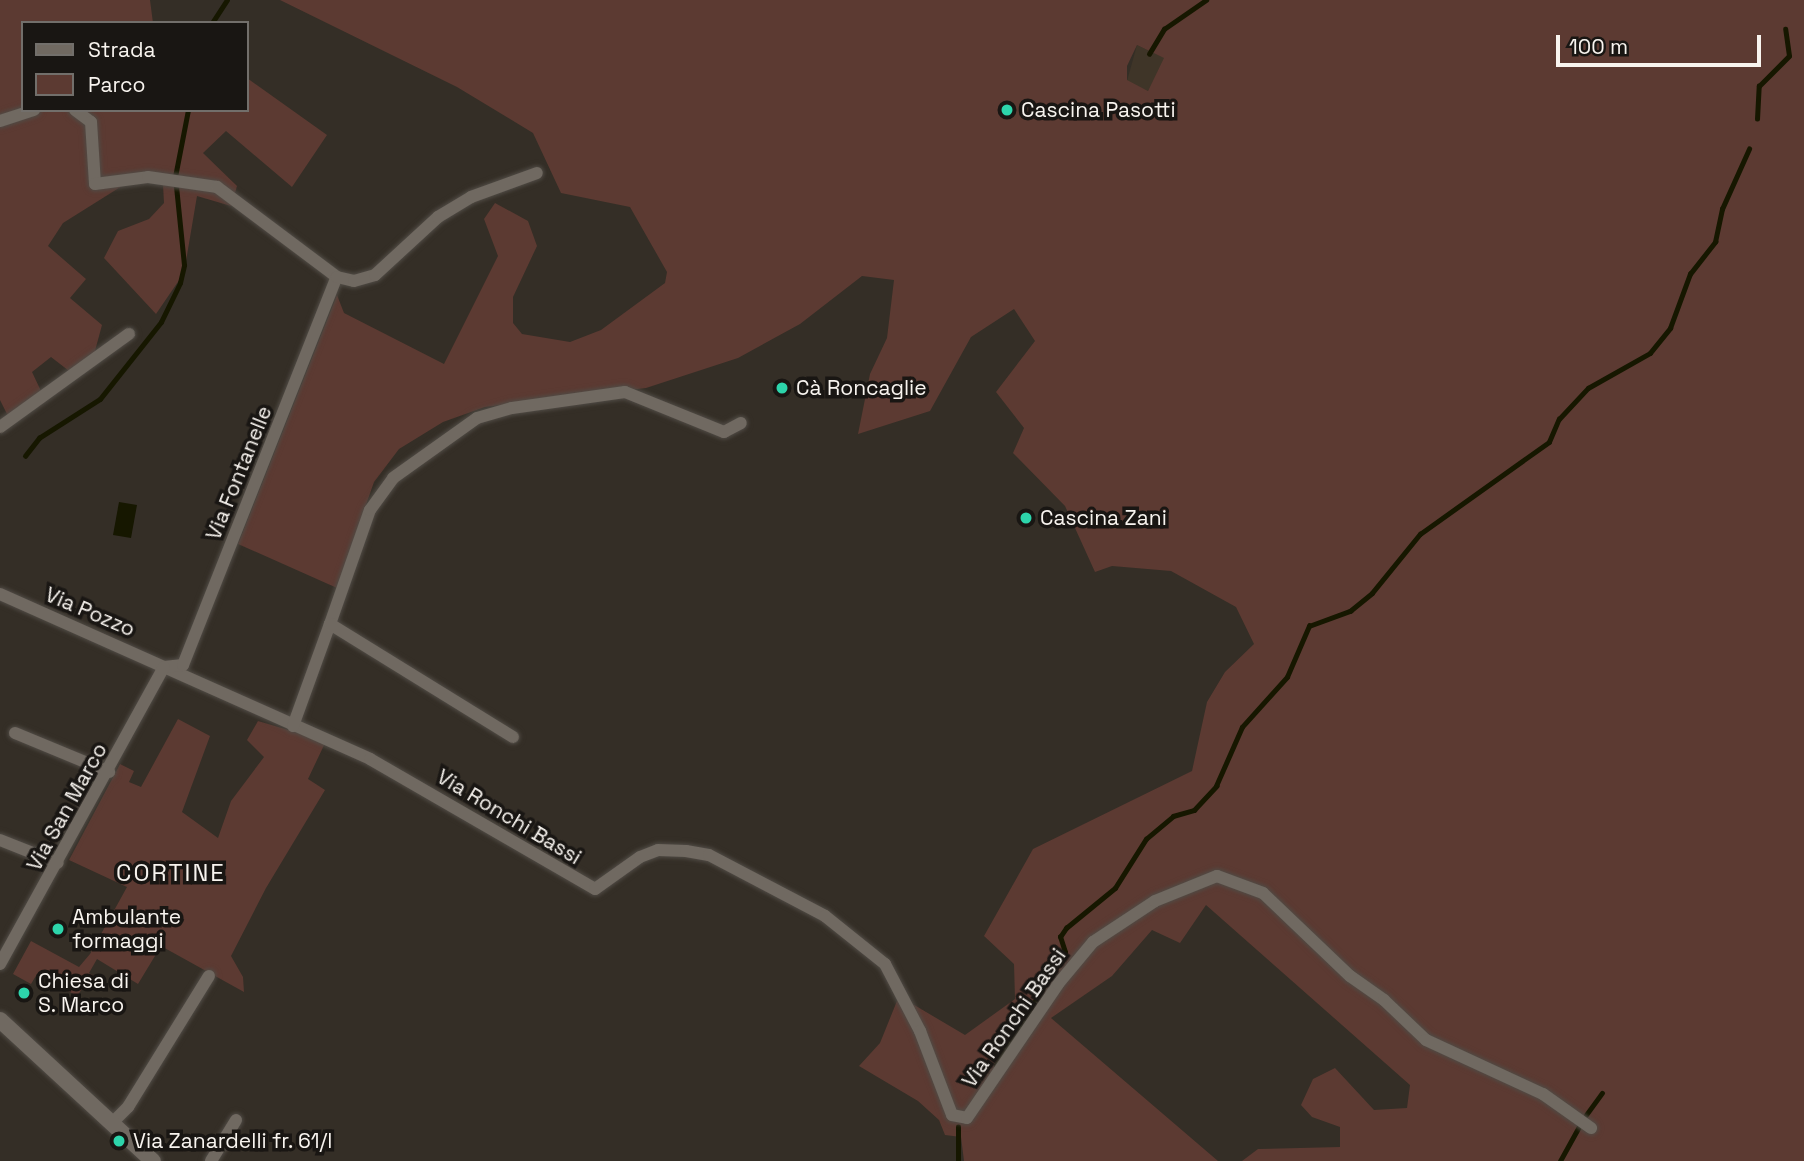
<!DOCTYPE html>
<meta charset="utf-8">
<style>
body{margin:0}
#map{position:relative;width:1804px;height:1161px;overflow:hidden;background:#342e26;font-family:"Space Grotesk",sans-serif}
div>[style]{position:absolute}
.built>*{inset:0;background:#3f3528}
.green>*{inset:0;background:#5c3a32}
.water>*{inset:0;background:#161700}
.stream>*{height:4.5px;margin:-2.25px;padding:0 2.25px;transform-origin:2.25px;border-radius:2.25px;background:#161700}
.roads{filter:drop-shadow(0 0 2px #504b45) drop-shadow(0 0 2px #504b45)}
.minor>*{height:12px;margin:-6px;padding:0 6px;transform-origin:6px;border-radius:6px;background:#706961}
.tertiary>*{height:16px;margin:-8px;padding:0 8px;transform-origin:8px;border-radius:8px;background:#706961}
.dots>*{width:19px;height:19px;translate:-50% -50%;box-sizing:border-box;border:4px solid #191613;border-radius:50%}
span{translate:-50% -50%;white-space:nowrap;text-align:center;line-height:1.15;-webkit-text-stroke:7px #191613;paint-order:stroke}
.poi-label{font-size:21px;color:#f8f4ef}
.left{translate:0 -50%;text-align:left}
.street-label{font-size:21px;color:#f8f4ef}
.quarter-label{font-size:24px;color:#f8f4ef;letter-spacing:2px}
.legend{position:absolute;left:21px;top:21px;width:228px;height:91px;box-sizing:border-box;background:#191613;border:2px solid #726f6b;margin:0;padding:9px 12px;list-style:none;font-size:21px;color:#f8f4ef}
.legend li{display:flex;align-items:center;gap:14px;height:35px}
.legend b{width:35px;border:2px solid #726f6b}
.scale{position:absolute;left:1556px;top:35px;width:205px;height:32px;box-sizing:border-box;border:4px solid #f8f4ef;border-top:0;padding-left:9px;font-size:21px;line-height:24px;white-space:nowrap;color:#f8f4ef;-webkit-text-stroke:5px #191613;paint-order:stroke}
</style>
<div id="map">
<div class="built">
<div style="clip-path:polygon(1137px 45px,1165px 58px,1148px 91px,1127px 81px)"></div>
</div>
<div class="green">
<div style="clip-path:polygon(0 0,150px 0,153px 23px,23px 23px,23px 108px,0 115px)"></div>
<div style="clip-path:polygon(evenodd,280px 0,1804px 0,1804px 1161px,1242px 1161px,1258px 1149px,1340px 1147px,1340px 1127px,1312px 1117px,1301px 1105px,1313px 1079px,1335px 1068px,1374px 1110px,1407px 1108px,1410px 1085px,1206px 905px,1180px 943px,1152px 930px,1112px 976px,1051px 1018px,1218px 1161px,964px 1161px,961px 1137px,945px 1135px,939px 1120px,918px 1101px,859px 1066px,880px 1043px,899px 996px,965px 1035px,1015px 999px,1014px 964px,984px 936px,1033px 849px,1192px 771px,1207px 702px,1225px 672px,1254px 644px,1236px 607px,1171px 571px,1112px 566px,1095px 572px,1065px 506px,1013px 453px,1024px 428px,996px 392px,1035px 341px,1014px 309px,971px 337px,930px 411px,858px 434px,870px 374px,887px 338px,894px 280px,862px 276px,800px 324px,738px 358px,646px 388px,485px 407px,443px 422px,399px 449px,374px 482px,337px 588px,238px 544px,337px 295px,344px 313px,444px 364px,498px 256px,484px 219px,495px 203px,528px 221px,537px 246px,513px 297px,513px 323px,522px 334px,570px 342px,601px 330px,665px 283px,667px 272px,630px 207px,561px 193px,533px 133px,457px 87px,280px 0,1137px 45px,1164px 58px,1148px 91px,1127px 80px,1127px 66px,1137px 45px)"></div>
<div style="clip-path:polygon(247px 78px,327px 135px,292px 187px,226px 131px,203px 153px,237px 186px,235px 193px,213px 180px,99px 178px,96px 150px,81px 110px,247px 110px)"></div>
<div style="clip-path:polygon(43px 110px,70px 110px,80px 120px,87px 128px,89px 178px,122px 186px,63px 223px,48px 246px,86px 279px,70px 298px,102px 325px,92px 362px,73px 374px,51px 357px,32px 372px,41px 391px,11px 422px,0 400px,0 123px)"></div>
<div style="clip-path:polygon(150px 179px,217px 191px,232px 201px,231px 206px,197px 196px,184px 273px,156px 314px,104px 258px,118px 231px,149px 219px,164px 203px,163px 185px)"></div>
<div style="clip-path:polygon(178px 719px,210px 736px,182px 812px,218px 838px,231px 801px,264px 757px,247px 740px,258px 721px,326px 741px,308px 779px,325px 790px,266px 888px,231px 956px,243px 977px,244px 992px,161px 946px,138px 984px,97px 959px,89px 973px,98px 978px,92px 990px,82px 989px,77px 996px,37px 974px,31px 984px,13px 974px,31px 941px,79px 967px,90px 954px,127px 887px,69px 860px,120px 764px,134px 771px,129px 782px,141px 787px)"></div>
</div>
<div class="water">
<div style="clip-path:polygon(119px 502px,137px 505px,131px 538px,113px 535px)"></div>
</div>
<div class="stream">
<div style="left:212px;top:23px;width:27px;rotate:-57deg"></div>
<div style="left:1149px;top:54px;width:29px;rotate:-59deg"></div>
<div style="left:1164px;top:29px;width:51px;rotate:-34.6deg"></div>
<div style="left:1757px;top:119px;width:33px;rotate:-87deg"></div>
<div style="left:1759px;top:86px;width:42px;rotate:-45deg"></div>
<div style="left:1789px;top:56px;width:27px;rotate:-98deg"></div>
<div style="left:25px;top:456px;width:23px;rotate:-52deg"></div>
<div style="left:39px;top:438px;width:72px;rotate:-32.6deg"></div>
<div style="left:100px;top:399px;width:98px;rotate:-51.6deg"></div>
<div style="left:161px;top:322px;width:43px;rotate:-64deg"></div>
<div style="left:180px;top:283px;width:18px;rotate:-77deg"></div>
<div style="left:184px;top:265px;width:88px;rotate:-95.8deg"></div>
<div style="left:175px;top:177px;width:68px;rotate:-79deg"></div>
<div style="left:996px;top:1065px;width:132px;rotate:-58.6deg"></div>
<div style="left:1065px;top:952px;width:16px;rotate:-108deg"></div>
<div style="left:1060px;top:937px;width:11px;rotate:-56deg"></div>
<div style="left:1066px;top:928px;width:63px;rotate:-39.2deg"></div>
<div style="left:1115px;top:888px;width:58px;rotate:-57.7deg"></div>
<div style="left:1146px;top:839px;width:35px;rotate:-40deg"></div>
<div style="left:1173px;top:816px;width:22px;rotate:-16deg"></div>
<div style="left:1194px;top:810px;width:33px;rotate:-47deg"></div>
<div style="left:1216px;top:786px;width:64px;rotate:-66.2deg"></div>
<div style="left:1242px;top:727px;width:67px;rotate:-48deg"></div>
<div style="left:1287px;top:677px;width:56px;rotate:-66.7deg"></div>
<div style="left:1309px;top:626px;width:44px;rotate:-20.1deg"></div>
<div style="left:1350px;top:611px;width:28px;rotate:-39deg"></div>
<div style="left:1372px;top:593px;width:76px;rotate:-50.9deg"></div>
<div style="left:1420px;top:534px;width:158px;rotate:-35.5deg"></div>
<div style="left:1549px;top:442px;width:25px;rotate:-67deg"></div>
<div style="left:1559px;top:419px;width:42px;rotate:-46.9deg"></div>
<div style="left:1588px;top:388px;width:71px;rotate:-29.4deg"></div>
<div style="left:1650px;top:353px;width:32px;rotate:-51deg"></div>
<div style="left:1670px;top:328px;width:58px;rotate:-69.7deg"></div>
<div style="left:1690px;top:274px;width:41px;rotate:-52deg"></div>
<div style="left:1715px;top:242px;width:34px;rotate:-78deg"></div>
<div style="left:1722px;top:209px;width:66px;rotate:-65.8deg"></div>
<div style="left:1586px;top:1115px;width:27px;rotate:-54deg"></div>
<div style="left:958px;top:1161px;width:34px;rotate:-90deg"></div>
<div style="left:1560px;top:1161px;width:39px;rotate:-61deg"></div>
</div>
<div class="roads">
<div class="minor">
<div style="left:75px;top:110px;width:20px;rotate:37deg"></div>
<div style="left:91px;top:122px;width:62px;rotate:86.3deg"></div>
<div style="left:95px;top:184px;width:53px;rotate:-7.5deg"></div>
<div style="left:148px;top:177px;width:70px;rotate:8.2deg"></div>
<div style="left:217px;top:187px;width:150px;rotate:36.9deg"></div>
<div style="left:0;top:121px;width:36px;rotate:-18deg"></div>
<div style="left:0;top:427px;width:159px;rotate:-35.8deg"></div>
<div style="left:0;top:594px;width:405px;rotate:24deg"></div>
<div style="left:370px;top:759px;width:260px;rotate:30deg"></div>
<div style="left:595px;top:889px;width:55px;rotate:-35.4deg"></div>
<div style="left:640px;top:857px;width:19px;rotate:-21deg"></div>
<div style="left:658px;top:850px;width:28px;rotate:2deg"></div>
<div style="left:686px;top:851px;width:23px;rotate:10deg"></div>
<div style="left:709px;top:855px;width:131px;rotate:27.7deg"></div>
<div style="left:825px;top:916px;width:77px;rotate:38.7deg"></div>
<div style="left:885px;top:964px;width:76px;rotate:62.4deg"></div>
<div style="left:920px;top:1031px;width:90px;rotate:69.1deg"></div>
<div style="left:952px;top:1115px;width:15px;rotate:11deg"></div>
<div style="left:967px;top:1118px;width:162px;rotate:-55.8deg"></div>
<div style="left:1058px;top:984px;width:55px;rotate:-50.2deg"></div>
<div style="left:1093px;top:942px;width:74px;rotate:-33.5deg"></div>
<div style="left:1155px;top:901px;width:67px;rotate:-22deg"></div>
<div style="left:1217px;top:876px;width:49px;rotate:20.3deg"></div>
<div style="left:1263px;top:893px;width:120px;rotate:43.7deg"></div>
<div style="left:1350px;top:976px;width:42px;rotate:35.2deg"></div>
<div style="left:1384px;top:1000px;width:58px;rotate:43.6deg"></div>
<div style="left:1426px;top:1040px;width:129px;rotate:24.8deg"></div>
<div style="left:1543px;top:1094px;width:59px;rotate:35.3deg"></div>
<div style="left:330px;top:624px;width:121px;rotate:-70.7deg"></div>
<div style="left:370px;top:510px;width:39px;rotate:-54deg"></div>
<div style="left:393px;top:478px;width:103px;rotate:-35.5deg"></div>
<div style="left:477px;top:418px;width:36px;rotate:-16deg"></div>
<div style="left:512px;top:408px;width:114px;rotate:-8.1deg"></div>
<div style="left:625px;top:392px;width:107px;rotate:22deg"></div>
<div style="left:724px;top:432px;width:19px;rotate:-28deg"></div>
<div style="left:164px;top:667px;width:19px;rotate:-6deg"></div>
<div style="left:183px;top:665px;width:417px;rotate:-68.4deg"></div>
<div style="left:337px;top:277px;width:17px;rotate:13deg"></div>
<div style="left:354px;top:281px;width:22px;rotate:-16deg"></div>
<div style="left:375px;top:275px;width:86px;rotate:-42.6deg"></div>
<div style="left:438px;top:217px;width:39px;rotate:-31deg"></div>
<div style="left:471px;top:197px;width:70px;rotate:-20deg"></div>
<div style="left:293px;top:726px;width:109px;rotate:-70.1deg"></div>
<div style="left:330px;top:624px;width:215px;rotate:31.7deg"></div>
<div style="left:15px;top:733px;width:102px;rotate:22.5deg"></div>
<div style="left:0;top:840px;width:62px;rotate:21.6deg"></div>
<div style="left:0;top:964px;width:339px;rotate:-61.1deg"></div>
<div style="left:112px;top:1123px;width:23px;rotate:-45deg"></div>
<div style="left:128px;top:1107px;width:154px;rotate:-58.3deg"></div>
<div style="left:211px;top:1161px;width:48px;rotate:-58.6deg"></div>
</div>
<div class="tertiary">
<div style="left:0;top:1020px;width:208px;rotate:42.7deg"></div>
</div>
</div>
<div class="dots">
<div style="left:1007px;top:110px;background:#2dd5ab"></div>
<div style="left:782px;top:388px;background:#2dd5ab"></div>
<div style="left:1026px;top:518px;background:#2dd5ab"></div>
<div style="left:58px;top:929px;background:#2dd5ab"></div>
<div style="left:24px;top:993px;background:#2dd5ab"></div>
<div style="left:119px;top:1141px;background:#2dd5ab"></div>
</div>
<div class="poi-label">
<span class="left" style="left:1021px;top:110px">Cascina Pasotti</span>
<span class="left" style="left:796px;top:388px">Cà Roncaglie</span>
<span class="left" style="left:1040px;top:518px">Cascina Zani</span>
<span class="left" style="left:72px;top:929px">Ambulante<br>formaggi</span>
<span class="left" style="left:38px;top:993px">Chiesa di<br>S. Marco</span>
<span class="left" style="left:133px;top:1141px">Via Zanardelli fr. 61/l</span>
</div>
<div class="street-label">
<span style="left:239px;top:473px;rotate:-68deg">Via Fontanelle</span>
<span style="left:90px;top:612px;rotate:23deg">Via Pozzo</span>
<span style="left:67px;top:807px;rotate:-61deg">Via San Marco</span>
<span style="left:509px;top:817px;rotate:31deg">Via Ronchi Bassi</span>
<span style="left:1014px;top:1018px;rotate:-55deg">Via Ronchi Bassi</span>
</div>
<div class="quarter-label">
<span style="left:171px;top:873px">CORTINE</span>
</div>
<ul class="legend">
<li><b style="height:9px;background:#706961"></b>Strada</li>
<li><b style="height:19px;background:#5c3a32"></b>Parco</li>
</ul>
<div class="scale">100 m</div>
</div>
